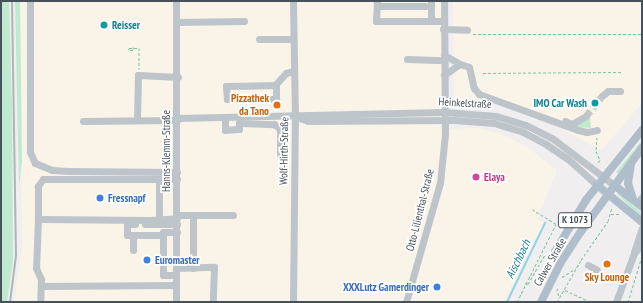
<!DOCTYPE html>
<meta charset="utf-8">
<style>
body{margin:0}
#map{position:relative;width:643px;height:303px;overflow:hidden;background:#f0eeee;font-family:"PT Sans Narrow",sans-serif}
div>[style]{position:absolute}
.commercial>*{inset:0;background:#faf4e8}
.green>*{inset:0;background:#bfeacf}
.stream>*{height:2px;margin:-1px;padding:0 1px;transform-origin:1px;border-radius:1px;background:#90d4e3}
.minor-tunnel>*{height:7px;margin-top:-3.5px;transform-origin:0;background:repeating-linear-gradient(90deg,#c6c7c9 0 7px,transparent 0 10.5px)}
.path>*{height:1px;margin-top:-0.5px;transform-origin:0;background:repeating-linear-gradient(90deg,#7bc59e 0 3px,transparent 0 5px)}
.minor>*{height:7px;margin:-3.5px;padding:0 3.5px;transform-origin:3.5px;border-radius:3.5px;background:#bdc5cb}
.major>*{height:8px;margin:-4px;padding:0 4px;transform-origin:4px;border-radius:4px;background:#afbeca}
.rail>*{height:2px;margin:-1px;padding:0 1px;transform-origin:1px;border-radius:1px;background:#b0b3b7}
.dots>*{width:11px;height:11px;translate:-50% -50%;box-sizing:border-box;border:2px solid #fff;border-radius:50%}
span{translate:-50% -50%;white-space:nowrap;text-align:center;line-height:1.15;-webkit-text-stroke:3.5px #fff;paint-order:stroke}
.shield-label span{padding:1px 3px;background:#fff;border:1px solid;border-radius:3px;-webkit-text-stroke-width:0}
.shield-label{font-size:10px;color:#475159;font-weight:700}
.culture-label{font-size:11px;color:#0d838f;font-weight:700}
.left{translate:0 -50%;text-align:left}
.right{translate:-100% -50%;text-align:right}
.food-label{font-size:11px;color:#c56008;font-weight:700}
.street-label{font-size:11px;color:#475159}
.hotel-label{font-size:11px;color:#b23c85;font-weight:700}
.shop-label{font-size:11px;color:#366cbe;font-weight:700}
.water-label{font-size:12px;color:#197c93;font-style:italic}
.frame{position:absolute;inset:0;border:2px solid #475159;pointer-events:none}
</style>
<div id="map">
<div class="commercial">
<div style="clip-path:polygon(20px 1px,441px 1px,441px 129px,478px 128px,501px 134px,524px 145px,557px 170px,537px 219px,544px 222px,504px 302px,14px 302px,22px 249px)"></div>
<div style="clip-path:polygon(453px 1px,642px 1px,642px 103px,601px 151px,545px 119px,492px 103px,454px 98px)"></div>
</div>
<div class="green">
<div style="clip-path:polygon(1px 1px,9px 1px,12px 108px,13px 261px,7px 302px,2px 302px)"></div>
<div style="clip-path:polygon(15px 1px,20px 1px,22px 162px,19px 185px)"></div>
<div style="clip-path:polygon(590px 118px,591px 128px,577px 127px,576px 124px)"></div>
<div style="clip-path:polygon(642px 140px,642px 143px,618px 174px,616px 172px)"></div>
<div style="clip-path:polygon(619px 192px,642px 214px,642px 218px,617px 194px)"></div>
</div>
<div class="stream">
<div style="left:507px;top:302px;width:88px;rotate:-64.3deg"></div>
</div>
<div class="minor-tunnel">
<div style="left:586px;top:116px;width:27px;rotate:-51deg"></div>
</div>
<div class="path">
<div style="left:473px;top:34px;width:169px"></div>
<div style="left:133px;top:47px;width:3px;rotate:90deg"></div>
<div style="left:133px;top:50px;width:4px;rotate:180deg"></div>
<div style="left:129px;top:50px;width:2px;rotate:-90deg"></div>
<div style="left:129px;top:48px;width:10px"></div>
<div style="left:139px;top:48px;width:21px;rotate:90deg"></div>
<div style="left:483px;top:73px;width:138px;rotate:-0.4deg"></div>
<div style="left:597px;top:137px;width:14px;rotate:94deg"></div>
<div style="left:596px;top:151px;width:10px;rotate:66deg"></div>
<div style="left:600px;top:160px;width:5px;rotate:127deg"></div>
<div style="left:611px;top:214px;width:9px"></div>
<div style="left:562px;top:277px;width:15px;rotate:-32deg"></div>
<div style="left:525px;top:283px;width:3px;rotate:18deg"></div>
<div style="left:528px;top:284px;width:34px;rotate:-60deg"></div>
<div style="left:557px;top:288px;width:10px;rotate:79deg"></div>
<div style="left:565px;top:290px;width:29px;rotate:25deg"></div>
<div style="left:517px;top:302px;width:87px;rotate:-63.4deg"></div>
<div style="left:556px;top:224px;width:28px;rotate:-148deg"></div>
<div style="left:557px;top:302px;width:48px;rotate:-60.3deg"></div>
<div style="left:581px;top:260px;width:47px;rotate:-55.3deg"></div>
<div style="left:608px;top:221px;width:15px;rotate:-74deg"></div>
<div style="left:628px;top:302px;width:48px;rotate:-73.1deg"></div>
</div>
<div class="minor">
<div style="left:30px;top:1px;width:151px;rotate:90deg"></div>
<div style="left:30px;top:152px;width:12px;rotate:66deg"></div>
<div style="left:35px;top:163px;width:18px;rotate:22deg"></div>
<div style="left:52px;top:170px;width:16px;rotate:4deg"></div>
<div style="left:68px;top:171px;width:109px;rotate:0.5deg"></div>
<div style="left:176px;top:1px;width:301px;rotate:90deg"></div>
<div style="left:377px;top:1px;width:20px;rotate:93deg"></div>
<div style="left:376px;top:21px;width:67px"></div>
<div style="left:431px;top:1px;width:20px;rotate:90deg"></div>
<div style="left:377px;top:6px;width:48px"></div>
<div style="left:177px;top:22px;width:67px;rotate:-0.9deg"></div>
<div style="left:443px;top:29px;width:24px;rotate:2deg"></div>
<div style="left:259px;top:39px;width:34px"></div>
<div style="left:444px;top:55px;width:18px;rotate:29deg"></div>
<div style="left:407px;top:59px;width:36px;rotate:2deg"></div>
<div style="left:444px;top:75px;width:19px;rotate:-35deg"></div>
<div style="left:460px;top:64px;width:9px;rotate:18deg"></div>
<div style="left:469px;top:67px;width:22px;rotate:77deg"></div>
<div style="left:474px;top:88px;width:8px;rotate:50deg"></div>
<div style="left:479px;top:94px;width:105px;rotate:20deg"></div>
<div style="left:578px;top:130px;width:9px;rotate:13deg"></div>
<div style="left:587px;top:132px;width:10px;rotate:-11deg"></div>
<div style="left:276px;top:85px;width:50px;rotate:178.9deg"></div>
<div style="left:226px;top:86px;width:13px;rotate:86deg"></div>
<div style="left:227px;top:99px;width:49px"></div>
<div style="left:276px;top:99px;width:15px;rotate:-90deg"></div>
<div style="left:276px;top:84px;width:15px;rotate:-48deg"></div>
<div style="left:286px;top:73px;width:7px;rotate:-16deg"></div>
<div style="left:603px;top:95px;width:6px;rotate:-39deg"></div>
<div style="left:608px;top:91px;width:12px"></div>
<div style="left:225px;top:117px;width:13px;rotate:90deg"></div>
<div style="left:225px;top:130px;width:14px;rotate:-4deg"></div>
<div style="left:239px;top:129px;width:6px;rotate:-90deg"></div>
<div style="left:239px;top:123px;width:35px;rotate:2deg"></div>
<div style="left:274px;top:124px;width:8px;rotate:40deg"></div>
<div style="left:280px;top:129px;width:25px;rotate:90deg"></div>
<div style="left:296px;top:117px;width:13px;rotate:18deg"></div>
<div style="left:308px;top:121px;width:146px;rotate:-0.4deg"></div>
<div style="left:454px;top:120px;width:40px;rotate:4.3deg"></div>
<div style="left:494px;top:123px;width:30px;rotate:17deg"></div>
<div style="left:523px;top:132px;width:27px;rotate:28deg"></div>
<div style="left:547px;top:145px;width:25px;rotate:34deg"></div>
<div style="left:568px;top:159px;width:39px;rotate:42deg"></div>
<div style="left:177px;top:118px;width:267px;rotate:-1.3deg"></div>
<div style="left:444px;top:112px;width:52px;rotate:4.4deg"></div>
<div style="left:496px;top:116px;width:31px;rotate:17deg"></div>
<div style="left:526px;top:125px;width:29px;rotate:27deg"></div>
<div style="left:552px;top:138px;width:78px;rotate:37.2deg"></div>
<div style="left:137px;top:120px;width:45px;rotate:-88.7deg"></div>
<div style="left:138px;top:75px;width:40px;rotate:2.9deg"></div>
<div style="left:83px;top:121px;width:94px;rotate:-0.6deg"></div>
<div style="left:565px;top:121px;width:8px;rotate:23deg"></div>
<div style="left:572px;top:124px;width:16px;rotate:-30deg"></div>
<div style="left:177px;top:179px;width:134px;rotate:180deg"></div>
<div style="left:43px;top:179px;width:9px;rotate:126deg"></div>
<div style="left:38px;top:186px;width:33px;rotate:90deg"></div>
<div style="left:38px;top:219px;width:113px;rotate:0.5deg"></div>
<div style="left:151px;top:220px;width:26px;rotate:-4deg"></div>
<div style="left:641px;top:198px;width:1px;rotate:-45deg"></div>
<div style="left:177px;top:215px;width:56px"></div>
<div style="left:159px;top:218px;width:39px;rotate:-90deg"></div>
<div style="left:38px;top:219px;width:49px;rotate:92.3deg"></div>
<div style="left:36px;top:268px;width:12px;rotate:66deg"></div>
<div style="left:41px;top:279px;width:23px;rotate:92deg"></div>
<div style="left:135px;top:224px;width:8px;rotate:180deg"></div>
<div style="left:127px;top:224px;width:11px;rotate:90deg"></div>
<div style="left:127px;top:235px;width:36px"></div>
<div style="left:163px;top:235px;width:3px;rotate:-90deg"></div>
<div style="left:163px;top:232px;width:14px"></div>
<div style="left:145px;top:224px;width:32px"></div>
<div style="left:163px;top:235px;width:40px;rotate:90deg"></div>
<div style="left:163px;top:275px;width:13px"></div>
<div style="left:133px;top:250px;width:15px;rotate:-90deg"></div>
<div style="left:634px;top:252px;width:25px;rotate:-72deg"></div>
<div style="left:588px;top:265px;width:10px;rotate:29deg"></div>
<div style="left:176px;top:268px;width:38px;rotate:-2deg"></div>
<div style="left:214px;top:267px;width:35px;rotate:92deg"></div>
<div style="left:193px;top:268px;width:53px;rotate:-90deg"></div>
<div style="left:41px;top:286px;width:135px;rotate:-0.4deg"></div>
<div style="left:293px;top:302px;width:185px;rotate:-89.4deg"></div>
<div style="left:295px;top:117px;width:116px;rotate:-91deg"></div>
<div style="left:406px;top:302px;width:124px;rotate:-74.1deg"></div>
<div style="left:440px;top:183px;width:49px;rotate:-84.2deg"></div>
<div style="left:445px;top:134px;width:133px;rotate:-90.4deg"></div>
<div style="left:616px;top:302px;width:52px;rotate:-69.8deg"></div>
<div style="left:634px;top:253px;width:12px;rotate:-48deg"></div>
</div>
<div class="major">
<div style="left:631px;top:164px;width:19px;rotate:99deg"></div>
<div style="left:628px;top:183px;width:17px;rotate:73deg"></div>
<div style="left:597px;top:185px;width:58px;rotate:39.4deg"></div>
<div style="left:614px;top:185px;width:36px;rotate:38deg"></div>
<div style="left:553px;top:255px;width:64px;rotate:-59deg"></div>
<div style="left:586px;top:200px;width:90px;rotate:-51.3deg"></div>
<div style="left:541px;top:302px;width:45px;rotate:-63.4deg"></div>
<div style="left:561px;top:262px;width:35px;rotate:-57deg"></div>
<div style="left:580px;top:233px;width:105px;rotate:-53.9deg"></div>
</div>
<div class="rail">
<div style="left:10px;top:302px;width:46px;rotate:-82.6deg"></div>
<div style="left:16px;top:256px;width:255px;rotate:-90.9deg"></div>
</div>
<div class="dots">
<div style="left:104px;top:25px;background:#0f9aa8"></div>
<div style="left:595px;top:103px;background:#0f9aa8"></div>
<div style="left:277px;top:105px;background:#e8710a"></div>
<div style="left:476px;top:177px;background:#d1479c"></div>
<div style="left:100px;top:198px;background:#3f7fe0"></div>
<div style="left:147px;top:260px;background:#3f7fe0"></div>
<div style="left:607px;top:264px;background:#e8710a"></div>
<div style="left:437px;top:287px;background:#3f7fe0"></div>
</div>
<div class="shield-label">
<span style="left:575px;top:220px">K 1073</span>
</div>
<div class="culture-label">
<span class="left" style="left:112px;top:25px">Reisser</span>
<span class="right" style="left:587px;top:103px">IMO Car Wash</span>
</div>
<div class="food-label">
<span class="right" style="left:269px;top:105px">Pizzathek<br>da Tano</span>
<span style="left:607px;top:277px">Sky Lounge</span>
</div>
<div class="street-label">
<span style="left:465px;top:103px;rotate:3deg">Heinkelstraße</span>
<span style="left:166px;top:151px;rotate:-90deg">Hanns-Klemm-Straße</span>
<span style="left:284px;top:151px;rotate:-89deg">Wolf-Hirth-Straße</span>
<span style="left:420px;top:210px;rotate:-76deg">Otto-Lilienthal-Straße</span>
<span style="left:550px;top:262px;rotate:-60deg">Calwer Straße</span>
</div>
<div class="hotel-label">
<span class="left" style="left:484px;top:177px">Elaya</span>
</div>
<div class="shop-label">
<span class="left" style="left:108px;top:198px">Fressnapf</span>
<span class="left" style="left:155px;top:260px">Euromaster</span>
<span class="right" style="left:429px;top:287px">XXXLutz Gamerdinger</span>
</div>
<div class="water-label">
<span style="left:518px;top:259px;rotate:-64deg">Aischbach</span>
</div>
<div class="frame"></div>
</div>
